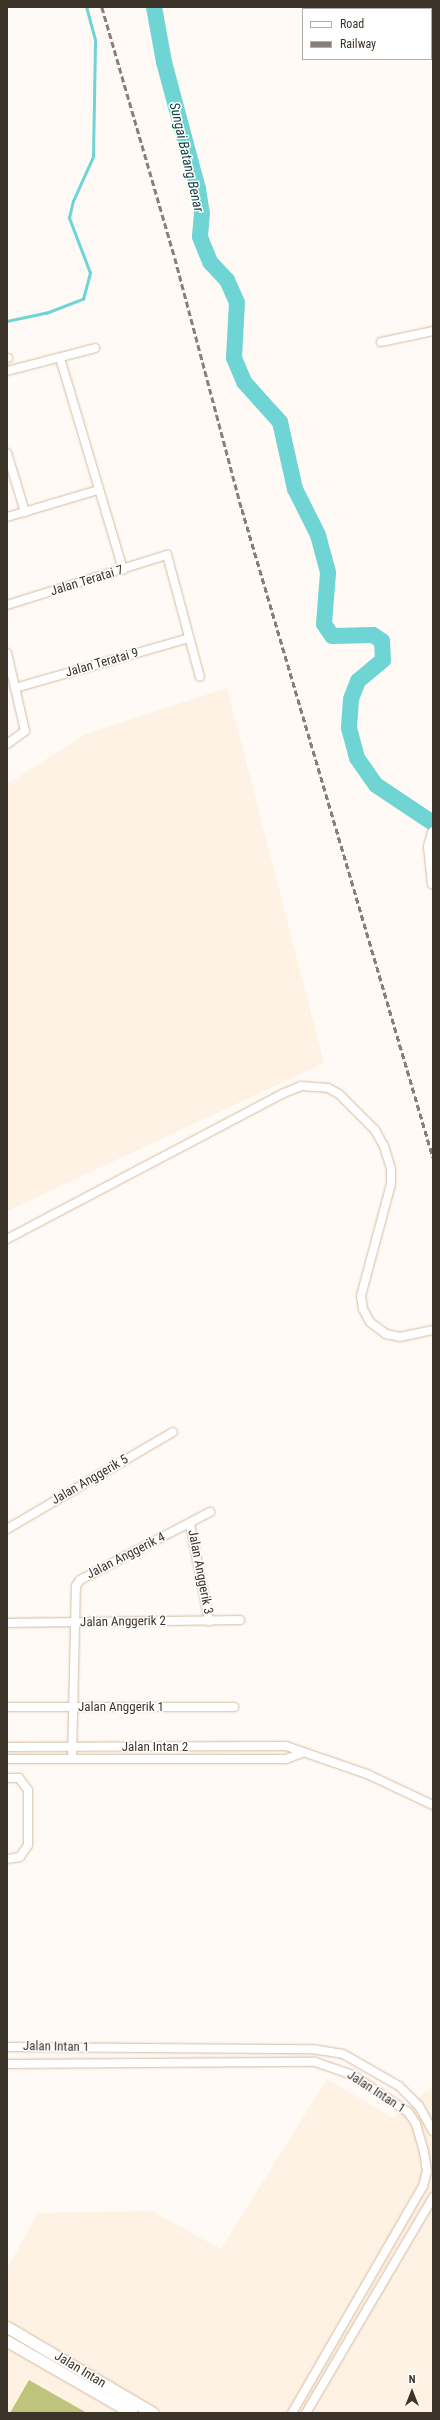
<!DOCTYPE html>
<style>
body{margin:0}
#map{position:relative;width:440px;height:2420px;overflow:hidden;background:#fffaf5;font-family:"Roboto Condensed",sans-serif}
div>[style]{position:absolute}
.built>*{inset:0;background:#fef2e4}
.forest>*{inset:0;background:#bec47c}
.stream>*{height:2.5px;margin:-1.25px;padding:0 1.25px;transform-origin:1.25px;border-radius:1.25px;background:#6fd4d4}
.river>*{height:16px;margin:-8px;padding:0 8px;transform-origin:8px;border-radius:8px;background:#6fd4d4}
.roads{filter:drop-shadow(0 0 1px #d3bca1) drop-shadow(0 0 1px #d3bca1)}
.street>*{height:8px;margin:-4px;padding:0 4px;transform-origin:4px;border-radius:4px;background:#fff}
.secondary>*{height:11px;margin:-5.5px;padding:0 5.5px;transform-origin:5.5px;border-radius:5.5px;background:#fff}
.rail>*{height:2.5px;margin-top:-1.25px;transform-origin:0;background:repeating-linear-gradient(90deg,#888078 0 6px,transparent 0 9px)}
span{translate:-50% -50%;white-space:nowrap;text-align:center;line-height:1.15;-webkit-text-stroke:3px #fff;paint-order:stroke}
.street-label{font-size:13px;color:#3d3429}
.water-label{font-size:14px;color:#154444;font-style:italic}
.frame{position:absolute;inset:0;border:8px solid #3d3429;pointer-events:none}
.legend{position:absolute;left:302px;top:8px;width:130px;height:52px;box-sizing:border-box;background:#fff;border:1px solid #b1aea9;margin:0;padding:5px 7px;list-style:none;font-size:12px;color:#3d3429}
.legend li{display:flex;align-items:center;gap:8px;height:20px}
.legend b{width:20px;border:1px solid #b1aea9}
.north{position:absolute;left:392px;top:2372px;width:40px;height:40px;-webkit-text-stroke:3px #fff;paint-order:stroke;rotate:0deg;font-size:11px;font-weight:700;line-height:16px;text-align:center;color:#3d3429}
.north::after{content:'';display:block;margin:auto;width:14px;height:18px;background:#3d3429;clip-path:polygon(50% 0,100% 100%,50% 72%,0 100%)}
</style>
<div id="map">
<div class="built">
<div style="clip-path:polygon(227px 688px,324px 1063px,7px 1211px,7px 784px,86px 734px)"></div>
<div style="clip-path:polygon(327px 2079px,393px 2118px,433px 2086px,433px 2413px,7px 2413px,7px 2268px,38px 2213px,152px 2211px,221px 2249px)"></div>
</div>
<div class="forest">
<div style="clip-path:polygon(29px 2380px,87px 2413px,10px 2413px)"></div>
</div>
<div class="stream">
<div style="left:7px;top:321px;width:40px;rotate:-12deg"></div>
<div style="left:46px;top:313px;width:40px;rotate:-21deg"></div>
<div style="left:83px;top:299px;width:27px;rotate:-75deg"></div>
<div style="left:90px;top:273px;width:59px;rotate:-110.9deg"></div>
<div style="left:69px;top:218px;width:17px;rotate:-77deg"></div>
<div style="left:73px;top:201px;width:48px;rotate:-65.6deg"></div>
<div style="left:93px;top:157px;width:117px;rotate:-89deg"></div>
<div style="left:95px;top:40px;width:34px;rotate:-105deg"></div>
</div>
<div class="river">
<div style="left:154px;top:7px;width:56px;rotate:79.7deg"></div>
<div style="left:164px;top:62px;width:131px;rotate:75deg"></div>
<div style="left:198px;top:189px;width:24px;rotate:81deg"></div>
<div style="left:202px;top:213px;width:24px;rotate:95deg"></div>
<div style="left:200px;top:237px;width:27px;rotate:68deg"></div>
<div style="left:210px;top:262px;width:25px;rotate:47deg"></div>
<div style="left:227px;top:280px;width:24px;rotate:66deg"></div>
<div style="left:237px;top:302px;width:56px;rotate:93.1deg"></div>
<div style="left:234px;top:358px;width:26px;rotate:67deg"></div>
<div style="left:244px;top:382px;width:54px;rotate:48deg"></div>
<div style="left:280px;top:422px;width:69px;rotate:77.4deg"></div>
<div style="left:295px;top:489px;width:51px;rotate:63.4deg"></div>
<div style="left:318px;top:535px;width:39px;rotate:75deg"></div>
<div style="left:328px;top:573px;width:51px;rotate:94.5deg"></div>
<div style="left:324px;top:624px;width:14px;rotate:56deg"></div>
<div style="left:332px;top:636px;width:41px;rotate:-1.4deg"></div>
<div style="left:373px;top:635px;width:11px;rotate:34deg"></div>
<div style="left:382px;top:641px;width:19px;rotate:87deg"></div>
<div style="left:383px;top:660px;width:33px;rotate:140deg"></div>
<div style="left:358px;top:681px;width:19px;rotate:111deg"></div>
<div style="left:351px;top:699px;width:29px;rotate:94deg"></div>
<div style="left:349px;top:728px;width:31px;rotate:75deg"></div>
<div style="left:357px;top:758px;width:33px;rotate:55deg"></div>
<div style="left:376px;top:785px;width:69px;rotate:33.7deg"></div>
</div>
<div class="roads">
<div class="street">
<div style="left:381px;top:342px;width:53px;rotate:-11.9deg"></div>
<div style="left:7px;top:358px;width:1px"></div>
<div style="left:60px;top:358px;width:221px;rotate:73.4deg"></div>
<div style="left:7px;top:371px;width:91px;rotate:-14.6deg"></div>
<div style="left:7px;top:453px;width:62px;rotate:73deg"></div>
<div style="left:7px;top:517px;width:95px;rotate:-16.5deg"></div>
<div style="left:7px;top:605px;width:168px;rotate:-17.4deg"></div>
<div style="left:167px;top:555px;width:126px;rotate:74.9deg"></div>
<div style="left:7px;top:653px;width:80px;rotate:77deg"></div>
<div style="left:25px;top:731px;width:22px;rotate:144deg"></div>
<div style="left:15px;top:688px;width:181px;rotate:-16deg"></div>
<div style="left:7px;top:1239px;width:313px;rotate:-27.8deg"></div>
<div style="left:284px;top:1093px;width:18px;rotate:-22deg"></div>
<div style="left:301px;top:1086px;width:27px;rotate:4deg"></div>
<div style="left:328px;top:1088px;width:13px;rotate:29deg"></div>
<div style="left:339px;top:1094px;width:51px;rotate:45deg"></div>
<div style="left:375px;top:1130px;width:18px;rotate:61deg"></div>
<div style="left:384px;top:1146px;width:24px;rotate:73deg"></div>
<div style="left:391px;top:1169px;width:15px;rotate:90deg"></div>
<div style="left:391px;top:1184px;width:116px;rotate:105deg"></div>
<div style="left:361px;top:1296px;width:13px;rotate:81deg"></div>
<div style="left:363px;top:1309px;width:15px;rotate:62deg"></div>
<div style="left:370px;top:1322px;width:20px;rotate:37deg"></div>
<div style="left:386px;top:1334px;width:14px;rotate:12deg"></div>
<div style="left:400px;top:1337px;width:34px;rotate:-12deg"></div>
<div style="left:190px;top:1524px;width:99px;rotate:78.9deg"></div>
<div style="left:7px;top:1529px;width:192px;rotate:-30.3deg"></div>
<div style="left:7px;top:1623px;width:233px;rotate:-0.7deg"></div>
<div style="left:7px;top:1707px;width:227px"></div>
<div style="left:7px;top:1747px;width:279px;rotate:-0.2deg"></div>
<div style="left:286px;top:1746px;width:86px;rotate:19.1deg"></div>
<div style="left:367px;top:1774px;width:73px;rotate:25.2deg"></div>
<div style="left:7px;top:1759px;width:279px"></div>
<div style="left:286px;top:1759px;width:17px;rotate:-21deg"></div>
<div style="left:72px;top:1759px;width:173px;rotate:-88.7deg"></div>
<div style="left:76px;top:1586px;width:7px;rotate:-56deg"></div>
<div style="left:80px;top:1580px;width:147px;rotate:-27.6deg"></div>
<div style="left:7px;top:1778px;width:12px"></div>
<div style="left:19px;top:1778px;width:15px;rotate:53deg"></div>
<div style="left:28px;top:1790px;width:55px;rotate:90deg"></div>
<div style="left:28px;top:1845px;width:14px;rotate:124deg"></div>
<div style="left:20px;top:1857px;width:13px;rotate:171deg"></div>
<div style="left:7px;top:2047px;width:305px;rotate:0.4deg"></div>
<div style="left:312px;top:2049px;width:31px;rotate:9deg"></div>
<div style="left:343px;top:2054px;width:64px;rotate:29.7deg"></div>
<div style="left:399px;top:2086px;width:28px;rotate:45deg"></div>
<div style="left:419px;top:2106px;width:29px;rotate:61deg"></div>
<div style="left:7px;top:2064px;width:308px;rotate:-0.4deg"></div>
<div style="left:315px;top:2062px;width:40px;rotate:18.9deg"></div>
<div style="left:353px;top:2075px;width:66px;rotate:33.9deg"></div>
<div style="left:408px;top:2112px;width:14px;rotate:56deg"></div>
<div style="left:416px;top:2124px;width:29px;rotate:74deg"></div>
<div style="left:424px;top:2152px;width:19px;rotate:81deg"></div>
<div style="left:427px;top:2171px;width:16px;rotate:105deg"></div>
<div style="left:423px;top:2186px;width:262px;rotate:120deg"></div>
<div style="left:306px;top:2413px;width:251px;rotate:-59.5deg"></div>
</div>
<div class="secondary">
<div style="left:433px;top:832px;width:15px;rotate:106deg"></div>
<div style="left:429px;top:846px;width:37px;rotate:84deg"></div>
<div style="left:7px;top:2327px;width:169px;rotate:30.5deg"></div>
<div style="left:7px;top:2341px;width:144px;rotate:29.9deg"></div>
</div>
</div>
<div class="rail">
<div style="left:102px;top:7px;width:261px;rotate:73.8deg"></div>
<div style="left:175px;top:258px;width:260px;rotate:75.1deg"></div>
<div style="left:242px;top:509px;width:676px;rotate:73.58deg"></div>
</div>
<div class="street-label">
<span style="left:87px;top:581px;rotate:-17deg">Jalan Teratai 7</span>
<span style="left:102px;top:663px;rotate:-16deg">Jalan Teratai 9</span>
<span style="left:90px;top:1480px;rotate:-30deg">Jalan Anggerik 5</span>
<span style="left:126px;top:1556px;rotate:-27deg">Jalan Anggerik 4</span>
<span style="left:200px;top:1572px;rotate:79deg">Jalan Anggerik 3</span>
<span style="left:123px;top:1622px;rotate:-1deg">Jalan Anggerik 2</span>
<span style="left:121px;top:1707px">Jalan Anggerik 1</span>
<span style="left:155px;top:1747px">Jalan Intan 2</span>
<span style="left:56px;top:2047px;rotate:1deg">Jalan Intan 1</span>
<span style="left:376px;top:2092px;rotate:33deg">Jalan Intan 1</span>
<span style="left:80px;top:2370px;rotate:31deg">Jalan Intan</span>
</div>
<div class="water-label">
<span style="left:187px;top:157px;rotate:77deg">Sungai Batang Benar</span>
</div>
<div class="frame"></div>
<ul class="legend">
<li><b style="height:5px;background:#fff"></b>Road</li>
<li><b style="height:5px;background:#888078"></b>Railway</li>
</ul>
<div class="north">N</div>
</div>
